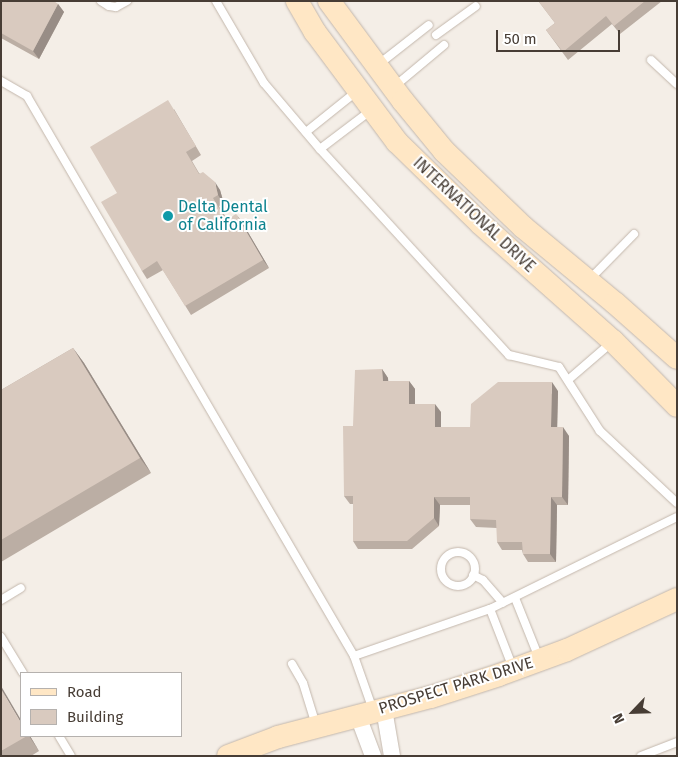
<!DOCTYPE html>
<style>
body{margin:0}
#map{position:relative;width:678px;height:757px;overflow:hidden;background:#f4eee7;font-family:"Fira Sans",sans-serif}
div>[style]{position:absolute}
.roads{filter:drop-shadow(0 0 1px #c3b7ac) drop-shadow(0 0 1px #c3b7ac)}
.lane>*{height:8px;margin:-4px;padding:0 4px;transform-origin:4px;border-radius:4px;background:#fff}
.lane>.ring{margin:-4px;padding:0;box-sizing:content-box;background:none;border:8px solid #fff;border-radius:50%}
.street>*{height:16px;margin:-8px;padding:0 8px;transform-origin:8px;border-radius:8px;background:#fff}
.secondary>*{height:22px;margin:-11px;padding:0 11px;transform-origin:11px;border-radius:11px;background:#ffe7c5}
.wall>*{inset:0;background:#bbaea4}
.shaded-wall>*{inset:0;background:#988d86}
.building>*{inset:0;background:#d9cabf}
.dots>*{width:14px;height:14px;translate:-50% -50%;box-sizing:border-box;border:2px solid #fff;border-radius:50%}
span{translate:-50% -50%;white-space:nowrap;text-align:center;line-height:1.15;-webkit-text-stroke:4px #fff;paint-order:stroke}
.culture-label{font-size:16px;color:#0d838f}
.left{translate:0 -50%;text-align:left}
.street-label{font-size:16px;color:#473d35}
.frame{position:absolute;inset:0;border:2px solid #473d35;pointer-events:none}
.legend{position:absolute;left:20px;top:672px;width:162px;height:65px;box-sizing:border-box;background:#fff;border:1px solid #b5b1ae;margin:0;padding:6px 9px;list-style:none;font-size:15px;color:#473d35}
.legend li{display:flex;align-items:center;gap:10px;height:25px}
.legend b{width:25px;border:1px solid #b5b1ae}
.north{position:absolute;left:608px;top:687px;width:50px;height:50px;-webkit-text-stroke:4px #fff;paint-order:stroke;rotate:246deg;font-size:14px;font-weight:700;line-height:20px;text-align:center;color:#473d35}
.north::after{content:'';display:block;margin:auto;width:18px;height:22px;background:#473d35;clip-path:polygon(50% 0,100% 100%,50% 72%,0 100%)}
.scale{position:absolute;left:496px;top:30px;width:124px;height:22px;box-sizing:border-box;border:2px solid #473d35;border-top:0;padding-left:6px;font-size:15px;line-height:18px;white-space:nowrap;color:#473d35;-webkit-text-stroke:4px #fff;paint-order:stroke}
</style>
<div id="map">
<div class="roads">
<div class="lane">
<div style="left:101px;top:1px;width:9px;rotate:32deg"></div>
<div style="left:109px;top:6px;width:7px;rotate:8deg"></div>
<div style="left:116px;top:7px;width:13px;rotate:-29deg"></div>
<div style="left:216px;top:1px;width:95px;rotate:59.7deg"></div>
<div style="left:264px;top:83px;width:87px;rotate:49.7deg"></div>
<div style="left:320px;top:149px;width:280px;rotate:47.5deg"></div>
<div style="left:509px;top:355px;width:51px;rotate:13.5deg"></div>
<div style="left:559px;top:367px;width:76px;rotate:57.4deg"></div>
<div style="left:600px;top:431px;width:105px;rotate:43.1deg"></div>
<div style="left:436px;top:35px;width:49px;rotate:-35.9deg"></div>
<div style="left:651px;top:60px;width:35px;rotate:43deg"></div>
<div style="left:379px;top:64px;width:63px;rotate:-38deg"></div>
<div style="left:1px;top:81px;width:30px;rotate:30deg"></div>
<div style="left:27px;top:96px;width:648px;rotate:59.72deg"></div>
<div style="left:354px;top:656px;width:57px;rotate:70.6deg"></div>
<div style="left:395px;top:86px;width:64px;rotate:-39.9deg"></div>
<div style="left:306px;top:132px;width:65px;rotate:-38.8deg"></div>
<div style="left:320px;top:149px;width:63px;rotate:-37.2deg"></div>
<div style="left:590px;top:279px;width:63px;rotate:-45.6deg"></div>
<div style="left:568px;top:380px;width:58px;rotate:-40.8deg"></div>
<div class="ring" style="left:441px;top:552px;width:26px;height:26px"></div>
<div style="left:473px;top:575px;width:11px;rotate:27deg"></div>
<div style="left:483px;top:580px;width:30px;rotate:49deg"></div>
<div style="left:515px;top:598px;width:65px;rotate:68.2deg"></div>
<div style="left:1px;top:600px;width:23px;rotate:-31deg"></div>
<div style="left:490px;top:609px;width:63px;rotate:68.7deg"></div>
<div style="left:1px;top:637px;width:42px;rotate:58.6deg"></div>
<div style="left:354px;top:656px;width:144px;rotate:-19.1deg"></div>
<div style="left:490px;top:609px;width:208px;rotate:-26.2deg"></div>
<div style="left:292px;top:664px;width:22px;rotate:60deg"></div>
<div style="left:303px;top:683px;width:44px;rotate:72.8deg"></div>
<div style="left:59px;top:736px;width:23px;rotate:59deg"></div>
<div style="left:641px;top:756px;width:39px;rotate:-21deg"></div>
</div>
<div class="street">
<div style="left:384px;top:709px;width:48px;rotate:80.3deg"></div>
<div style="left:358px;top:716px;width:43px;rotate:69.4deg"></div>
</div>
<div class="secondary">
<div style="left:297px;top:1px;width:36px;rotate:60deg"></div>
<div style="left:315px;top:32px;width:137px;rotate:53.3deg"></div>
<div style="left:397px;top:142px;width:117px;rotate:44.3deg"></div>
<div style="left:481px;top:224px;width:176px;rotate:41.6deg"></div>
<div style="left:613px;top:341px;width:91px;rotate:45.4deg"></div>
<div style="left:329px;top:1px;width:124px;rotate:53.5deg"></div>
<div style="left:403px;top:101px;width:65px;rotate:50.6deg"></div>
<div style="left:444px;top:151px;width:110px;rotate:43.9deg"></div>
<div style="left:523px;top:227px;width:119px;rotate:39.6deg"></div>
<div style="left:615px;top:303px;width:83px;rotate:41.6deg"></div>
<div style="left:228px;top:756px;width:53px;rotate:-20.8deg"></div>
<div style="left:278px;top:737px;width:158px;rotate:-14.7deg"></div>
<div style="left:431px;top:697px;width:71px;rotate:-17.9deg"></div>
<div style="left:499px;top:675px;width:72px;rotate:-20.2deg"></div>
<div style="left:567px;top:650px;width:121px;rotate:-24.9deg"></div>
</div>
</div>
<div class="wall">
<div style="clip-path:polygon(1px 1px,58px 4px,64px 12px,39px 59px,1px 38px)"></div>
<div style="clip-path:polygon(540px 1px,662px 1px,620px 34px,612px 24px,568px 60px,546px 30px,555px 23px,539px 2px)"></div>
<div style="clip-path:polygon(174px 109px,201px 155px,192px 161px,199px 173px,220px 190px,224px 204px,219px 206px,227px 219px,242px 222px,269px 268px,191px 315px,163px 270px,147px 279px,142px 271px,117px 193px)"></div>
<div style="clip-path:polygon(73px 348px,84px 363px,151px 473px,1px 562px,1px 390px)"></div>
<div style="clip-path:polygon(382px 369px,388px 378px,388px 381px,409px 381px,415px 389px,415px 404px,441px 412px,441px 427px,470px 427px,558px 391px,557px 427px,569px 436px,568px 505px,557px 505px,556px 562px,528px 562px,523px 554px,522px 550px,502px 550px,497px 542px,497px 528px,476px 527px,470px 519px,470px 505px,440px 505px,439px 526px,412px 549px,358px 549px,353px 541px,353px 504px,350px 504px,344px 496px)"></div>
<div style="clip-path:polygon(1px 686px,21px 736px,30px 736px,39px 751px,31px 756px,1px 756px)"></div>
</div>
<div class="shaded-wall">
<div style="clip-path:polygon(58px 4px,64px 12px,39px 59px,33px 51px)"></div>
<div style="clip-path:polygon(215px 182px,220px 190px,224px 204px,218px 195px)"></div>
<div style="clip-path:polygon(236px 214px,242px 222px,269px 268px,263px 260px)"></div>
<div style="clip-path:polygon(73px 348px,84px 363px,151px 473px,140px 458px)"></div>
<div style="clip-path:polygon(382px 369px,388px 378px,389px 390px,383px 381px)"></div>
<div style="clip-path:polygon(409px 381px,415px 389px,415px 412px,409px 404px)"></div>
<div style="clip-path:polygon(552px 382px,558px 391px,557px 436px,551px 427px)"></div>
<div style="clip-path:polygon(435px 404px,441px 412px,441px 435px,435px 427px)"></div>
<div style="clip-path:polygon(563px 427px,569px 436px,568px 505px,562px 497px)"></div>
<div style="clip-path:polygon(434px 497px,440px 505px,439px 526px,434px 518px)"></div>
<div style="clip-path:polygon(551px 497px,557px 505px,556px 562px,550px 554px)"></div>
<div style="clip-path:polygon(1px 686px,21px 720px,21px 723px,1px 689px)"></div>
<div style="clip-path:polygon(29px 736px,30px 736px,39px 751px)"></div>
</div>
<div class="building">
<div style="clip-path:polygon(1px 1px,54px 1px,58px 4px,33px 51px,1px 33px)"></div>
<div style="clip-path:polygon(540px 1px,645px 1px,614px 26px,606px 16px,563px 52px,546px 30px,555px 23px,539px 2px)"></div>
<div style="clip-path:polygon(168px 100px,196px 146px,186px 152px,199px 174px,203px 172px,215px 182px,218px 195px,213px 198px,226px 220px,236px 214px,263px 260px,185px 306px,157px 261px,142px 271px,101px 202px,117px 193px,90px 147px)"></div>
<div style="clip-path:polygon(73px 348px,140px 458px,1px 540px,1px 390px)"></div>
<div style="clip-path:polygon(382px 369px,383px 381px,409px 381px,409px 404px,435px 404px,435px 427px,470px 427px,471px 404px,498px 382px,552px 382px,551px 427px,563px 427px,562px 497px,551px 497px,550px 554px,523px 554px,522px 542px,497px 542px,496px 520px,470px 519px,470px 497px,434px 497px,434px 518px,407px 541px,353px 541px,353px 496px,344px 496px,343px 426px,353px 426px,355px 370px)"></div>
<div style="clip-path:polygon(1px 689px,21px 723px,21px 736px,27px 736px,1px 751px)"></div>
</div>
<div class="dots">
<div style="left:168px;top:216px;background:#0f9aa8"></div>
</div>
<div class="culture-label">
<span class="left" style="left:178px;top:216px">Delta Dental<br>of California</span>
</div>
<div class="street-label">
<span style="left:474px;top:215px;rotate:43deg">INTERNATIONAL DRIVE</span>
<span style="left:456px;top:686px;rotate:-17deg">PROSPECT PARK DRIVE</span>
</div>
<div class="frame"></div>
<ul class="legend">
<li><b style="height:6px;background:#ffe7c5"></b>Road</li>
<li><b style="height:14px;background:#d9cabf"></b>Building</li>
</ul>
<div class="north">N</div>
<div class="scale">50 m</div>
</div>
